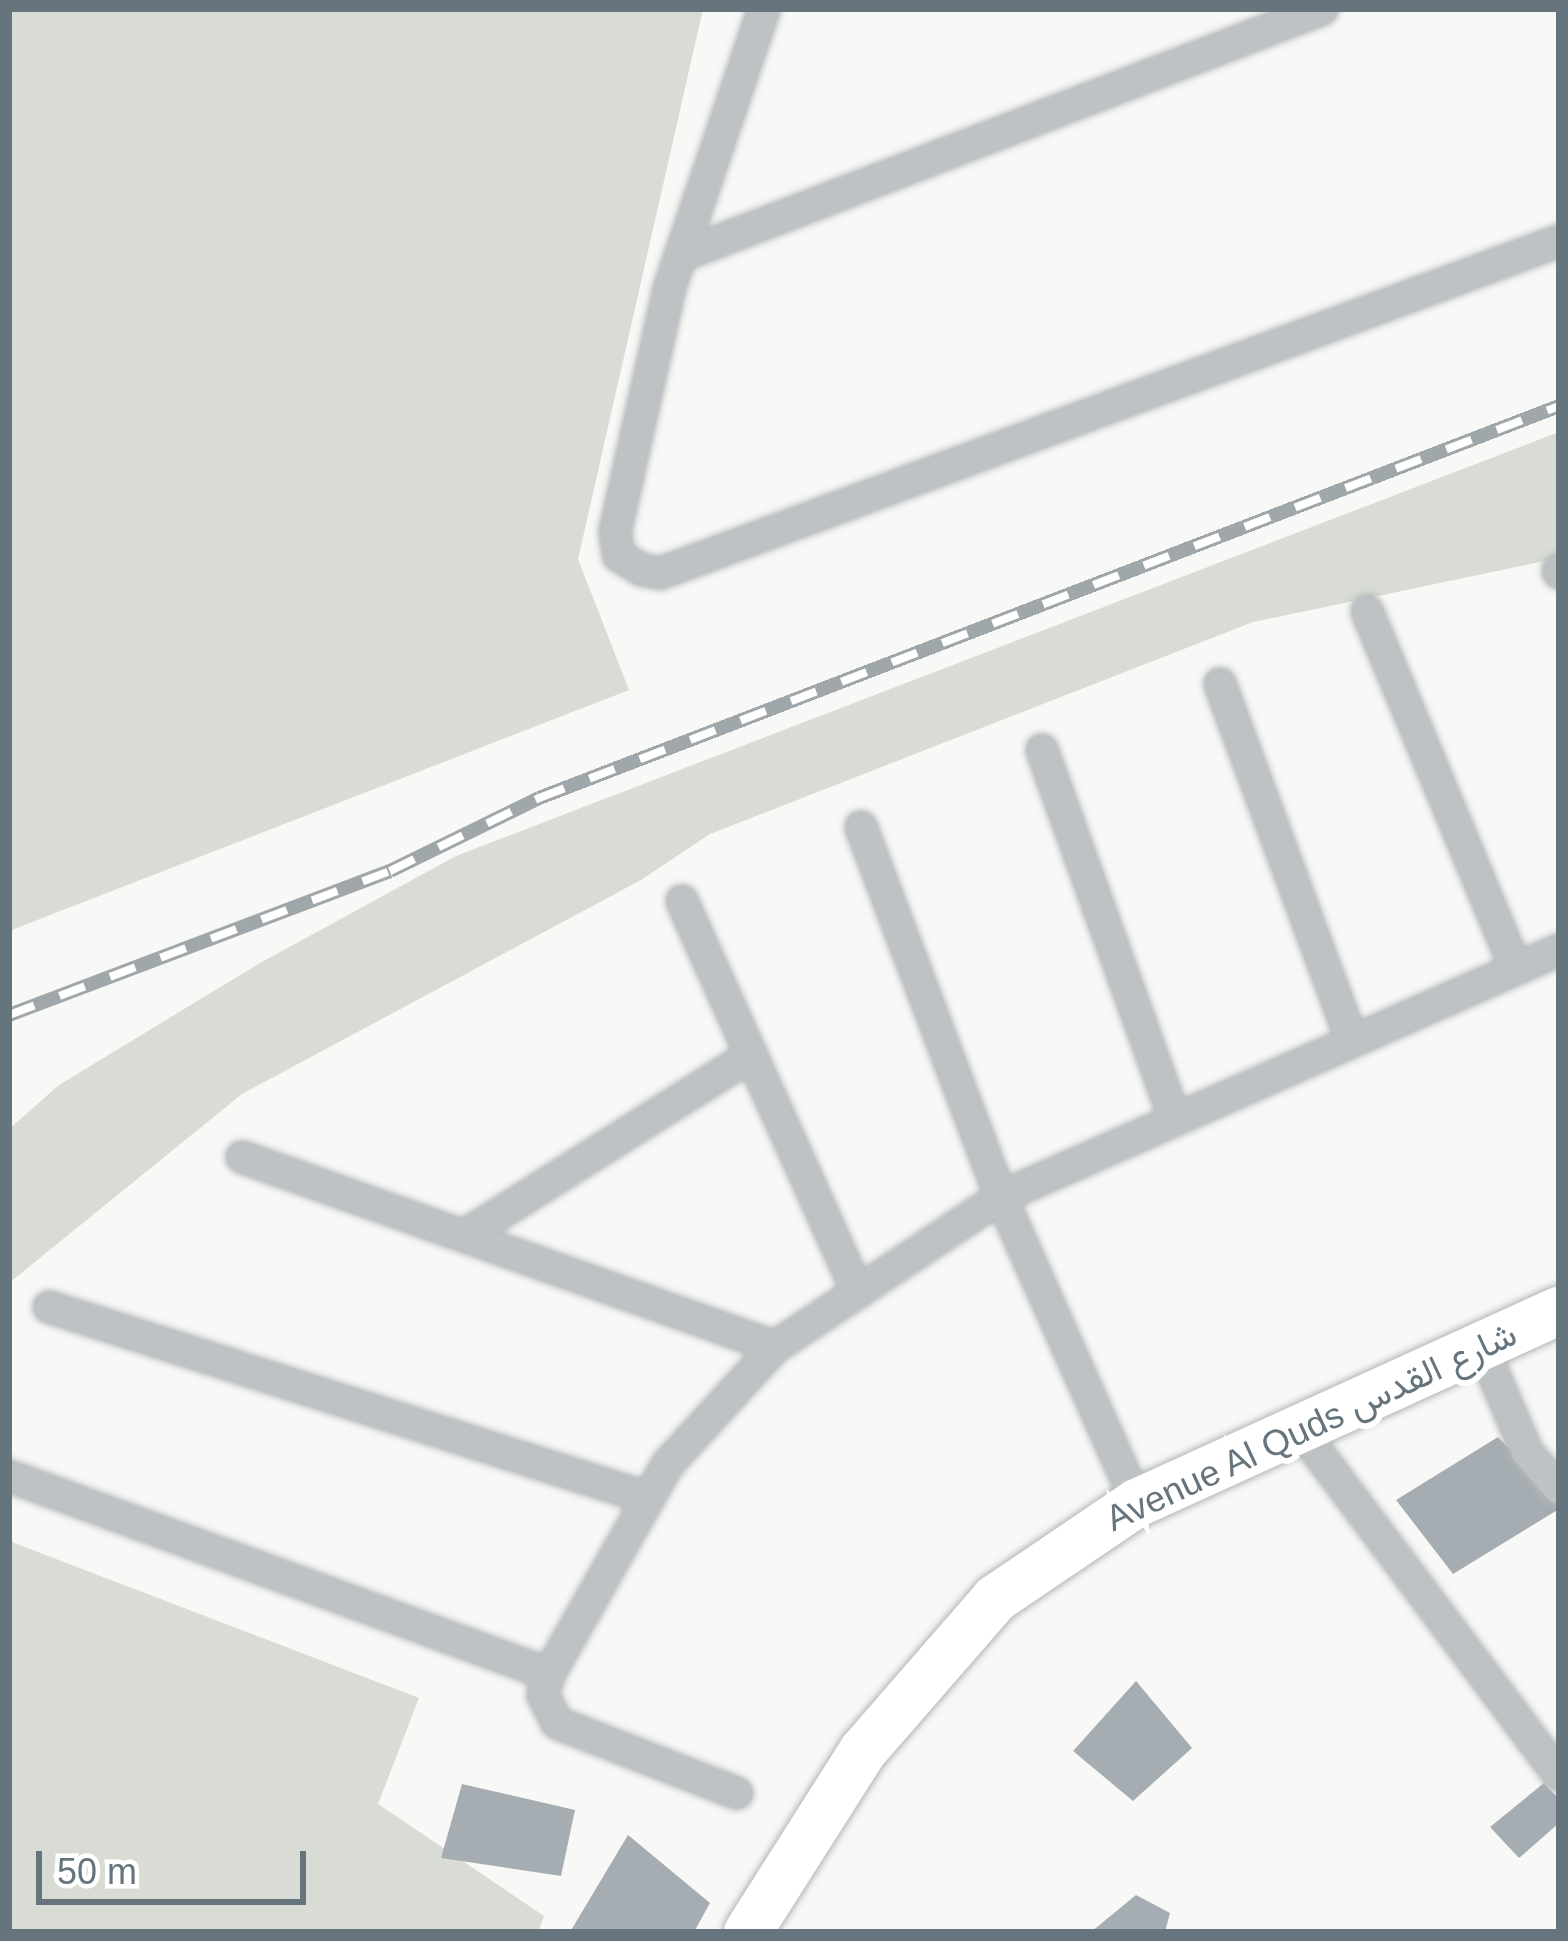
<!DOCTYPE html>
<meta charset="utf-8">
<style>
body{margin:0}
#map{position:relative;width:1568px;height:1941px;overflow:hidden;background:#f8f8f6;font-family:Arial,Vazirmatn,sans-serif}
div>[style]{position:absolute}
.green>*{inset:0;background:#d8dcd5}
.building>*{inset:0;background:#a6adb2}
.roads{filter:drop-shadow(0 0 3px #b2b7b9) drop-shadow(0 0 3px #b2b7b9)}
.street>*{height:30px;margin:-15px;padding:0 15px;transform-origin:15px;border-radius:15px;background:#bec2c5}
.primary>*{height:48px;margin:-24px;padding:0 24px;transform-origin:24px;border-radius:24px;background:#fff}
.rail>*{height:14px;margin-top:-7px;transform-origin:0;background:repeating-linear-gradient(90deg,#fff 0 27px,#a0a7ab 0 54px);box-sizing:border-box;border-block:3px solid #a0a7ab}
span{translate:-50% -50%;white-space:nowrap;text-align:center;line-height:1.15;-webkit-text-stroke:12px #fff;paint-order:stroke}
.street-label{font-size:36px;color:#66757d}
.frame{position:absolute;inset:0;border:12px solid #66757d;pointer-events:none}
.scale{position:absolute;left:36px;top:1851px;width:270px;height:54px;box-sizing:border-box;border:6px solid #66757d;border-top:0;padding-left:15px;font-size:36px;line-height:42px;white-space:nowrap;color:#66757d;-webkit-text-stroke:9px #fff;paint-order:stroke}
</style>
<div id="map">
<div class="green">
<div style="clip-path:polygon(9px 9px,703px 9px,578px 559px,629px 690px,9px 931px)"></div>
<div style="clip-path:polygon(1559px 432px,1559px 558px,1253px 622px,710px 834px,641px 880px,242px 1094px,9px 1283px,9px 1129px,59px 1085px,260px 963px,456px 856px)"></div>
<div style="clip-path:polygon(9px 1541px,419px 1698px,378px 1804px,544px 1916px,538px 1932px,9px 1932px)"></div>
</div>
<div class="building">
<div style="clip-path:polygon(1498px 1437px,1559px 1499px,1559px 1509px,1453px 1574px,1396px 1500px)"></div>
<div style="clip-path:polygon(1136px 1681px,1192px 1748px,1133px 1801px,1073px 1751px)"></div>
<div style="clip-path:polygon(1544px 1783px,1559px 1799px,1559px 1823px,1519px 1858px,1490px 1827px)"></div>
<div style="clip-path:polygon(462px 1784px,575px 1810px,561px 1876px,441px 1858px)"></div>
<div style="clip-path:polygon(628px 1835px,710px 1903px,694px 1932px,570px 1932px)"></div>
<div style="clip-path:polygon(1136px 1895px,1170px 1913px,1165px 1932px,1091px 1932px)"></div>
</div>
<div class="roads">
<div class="street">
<div style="left:764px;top:9px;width:293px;rotate:108.7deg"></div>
<div style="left:670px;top:286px;width:252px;rotate:102.6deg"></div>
<div style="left:615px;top:532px;width:24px;rotate:81deg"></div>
<div style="left:619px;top:556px;width:27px;rotate:31deg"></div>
<div style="left:642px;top:570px;width:19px;rotate:9deg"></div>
<div style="left:661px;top:573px;width:957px;rotate:-20.29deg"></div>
<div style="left:680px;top:256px;width:688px;rotate:-21.04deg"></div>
<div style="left:1558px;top:571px;width:2px;rotate:63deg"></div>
<div style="left:1367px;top:611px;width:388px;rotate:67.4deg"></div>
<div style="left:1220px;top:684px;width:378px;rotate:69.7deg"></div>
<div style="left:1042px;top:750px;width:389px;rotate:70.2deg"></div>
<div style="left:861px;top:827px;width:396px;rotate:69.3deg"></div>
<div style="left:1001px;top:1197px;width:335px;rotate:66deg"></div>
<div style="left:682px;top:901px;width:429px;rotate:65.8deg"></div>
<div style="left:242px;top:1157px;width:566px;rotate:19.62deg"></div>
<div style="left:464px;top:1236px;width:339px;rotate:-32.2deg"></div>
<div style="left:49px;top:1307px;width:629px;rotate:17.69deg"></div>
<div style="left:1481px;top:1345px;width:116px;rotate:66.7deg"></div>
<div style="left:1527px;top:1452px;width:49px;rotate:49.1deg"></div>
<div style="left:1297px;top:1425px;width:437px;rotate:53.2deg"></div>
<div style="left:9px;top:1476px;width:575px;rotate:20.14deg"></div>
<div style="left:549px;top:1674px;width:241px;rotate:-60.5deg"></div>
<div style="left:668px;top:1464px;width:159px;rotate:-47.6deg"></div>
<div style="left:775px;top:1347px;width:271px;rotate:-33.6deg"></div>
<div style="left:1001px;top:1197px;width:610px;rotate:-23.88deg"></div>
<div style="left:549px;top:1674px;width:22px;rotate:106deg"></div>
<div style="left:543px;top:1695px;width:31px;rotate:63deg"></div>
<div style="left:557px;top:1723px;width:193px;rotate:21.3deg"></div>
</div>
<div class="primary">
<div style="left:748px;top:1932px;width:214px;rotate:-57.6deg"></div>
<div style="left:863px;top:1751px;width:201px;rotate:-49deg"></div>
<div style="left:995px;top:1599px;width:171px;rotate:-34.1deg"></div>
<div style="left:1137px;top:1503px;width:464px;rotate:-24.5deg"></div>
</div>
</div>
<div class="rail">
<div style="left:9px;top:1015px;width:407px;rotate:-20.7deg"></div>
<div style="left:390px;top:871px;width:166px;rotate:-26.1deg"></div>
<div style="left:539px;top:798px;width:1093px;rotate:-21.02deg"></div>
</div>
<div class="street-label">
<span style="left:1311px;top:1426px;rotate:-25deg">Avenue Al Quds شارع القدس</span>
</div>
<div class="frame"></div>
<div class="scale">50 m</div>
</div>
